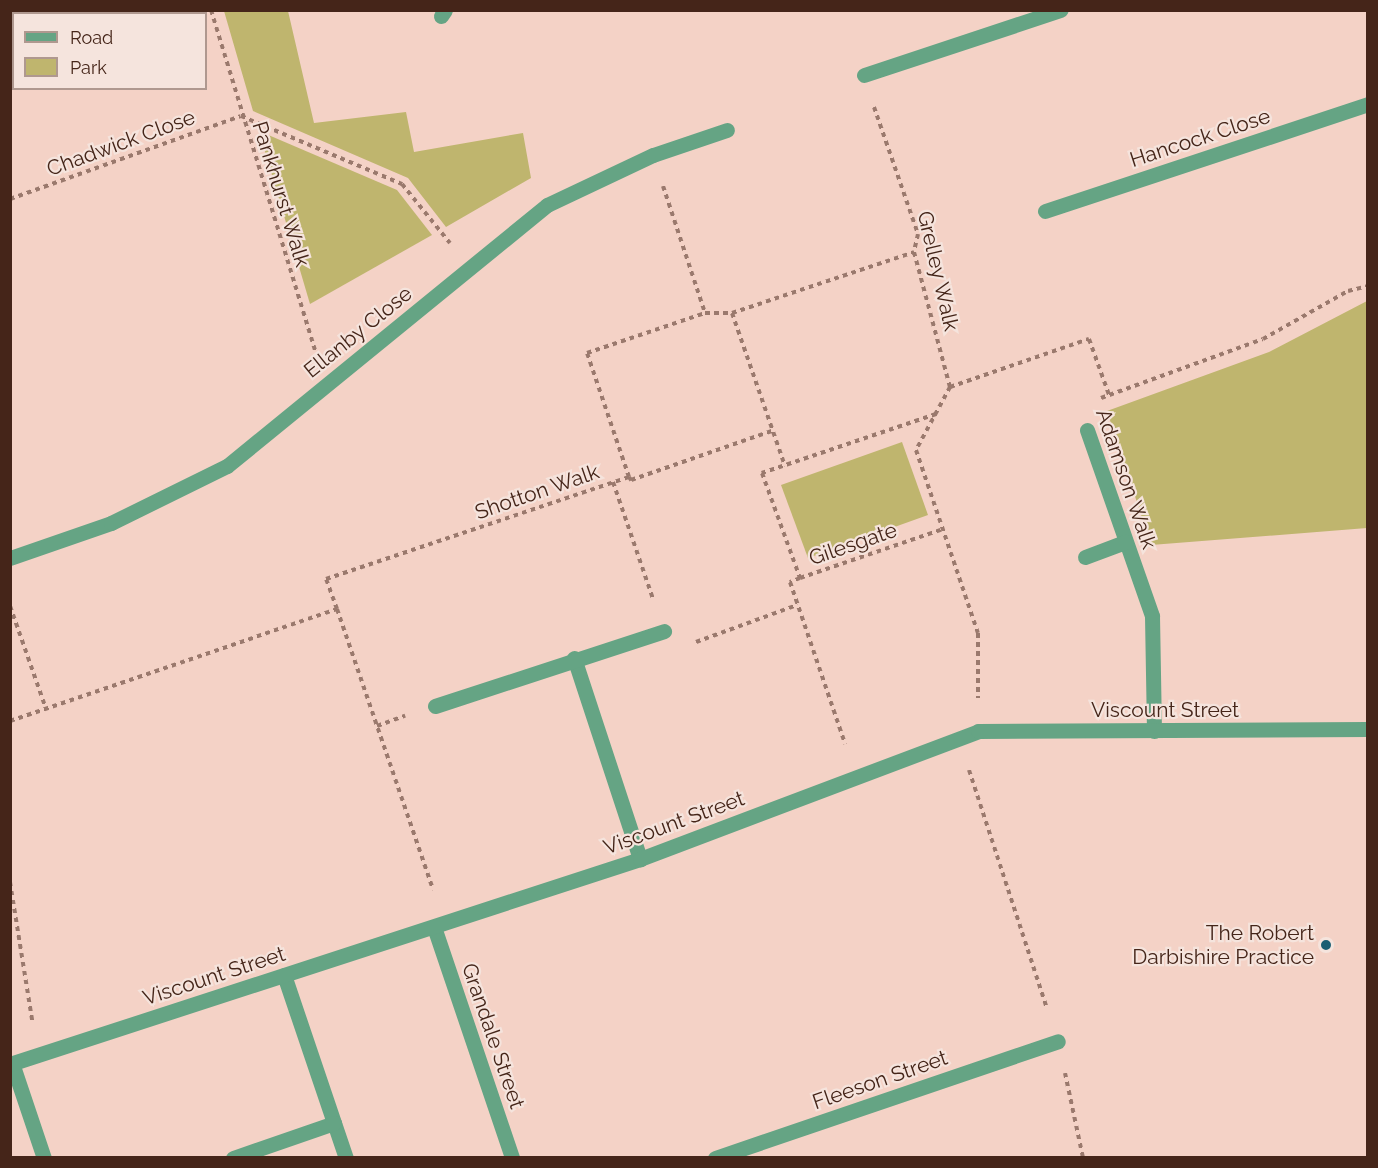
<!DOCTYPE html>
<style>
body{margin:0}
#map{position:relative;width:1378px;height:1168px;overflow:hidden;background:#f4d2c6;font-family:Raleway,sans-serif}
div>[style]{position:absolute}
.green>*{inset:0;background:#bfb56e}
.path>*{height:4px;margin-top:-2px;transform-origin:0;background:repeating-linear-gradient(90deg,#9a796d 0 4.5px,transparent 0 9px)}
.minor>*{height:15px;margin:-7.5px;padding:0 7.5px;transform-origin:7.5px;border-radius:7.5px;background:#65a484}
.dots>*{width:16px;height:16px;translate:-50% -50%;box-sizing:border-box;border:3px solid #f5e4dd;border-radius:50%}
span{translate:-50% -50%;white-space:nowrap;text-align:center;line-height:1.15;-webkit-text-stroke:4.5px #f5e4dd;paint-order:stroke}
.street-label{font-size:21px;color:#452519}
.poi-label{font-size:21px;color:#452519}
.right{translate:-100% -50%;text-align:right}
.frame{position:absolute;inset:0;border:12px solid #452519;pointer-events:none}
.legend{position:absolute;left:12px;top:12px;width:195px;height:78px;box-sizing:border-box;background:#f5e4dd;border:2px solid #af988f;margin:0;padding:8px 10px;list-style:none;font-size:18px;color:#452519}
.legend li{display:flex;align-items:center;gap:12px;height:30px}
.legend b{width:30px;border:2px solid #af988f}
</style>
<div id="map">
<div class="green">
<div style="clip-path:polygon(224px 11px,288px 11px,314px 123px,406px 112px,414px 152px,523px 133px,531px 178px,446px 227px,408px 178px,253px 111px)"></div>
<div style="clip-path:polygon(259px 131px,397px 190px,432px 235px,310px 304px)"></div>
<div style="clip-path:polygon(1367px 301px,1367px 528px,1151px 545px,1107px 411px,1269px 352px)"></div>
<div style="clip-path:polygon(902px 442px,928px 515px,808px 558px,781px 485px)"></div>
</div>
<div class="path">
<div style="left:211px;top:10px;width:357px;rotate:73deg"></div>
<div style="left:874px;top:107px;width:134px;rotate:70.9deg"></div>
<div style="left:918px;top:234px;width:18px;rotate:103deg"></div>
<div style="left:914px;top:252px;width:140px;rotate:75.1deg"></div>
<div style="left:950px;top:387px;width:72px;rotate:118.4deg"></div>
<div style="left:916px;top:450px;width:193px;rotate:71.3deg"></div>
<div style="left:978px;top:633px;width:65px;rotate:90deg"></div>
<div style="left:663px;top:186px;width:134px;rotate:71.7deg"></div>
<div style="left:10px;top:199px;width:245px;rotate:-19.8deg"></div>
<div style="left:241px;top:116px;width:175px;rotate:22.9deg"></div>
<div style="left:402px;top:184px;width:76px;rotate:50.9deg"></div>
<div style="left:732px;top:313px;width:162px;rotate:70.9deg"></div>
<div style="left:950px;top:387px;width:147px;rotate:-19.1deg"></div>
<div style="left:1089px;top:339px;width:59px;rotate:70.3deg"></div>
<div style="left:1101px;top:398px;width:172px;rotate:-20deg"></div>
<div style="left:1263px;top:339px;width:98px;rotate:-29.5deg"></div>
<div style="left:1348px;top:291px;width:21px;rotate:-14deg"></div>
<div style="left:936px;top:414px;width:184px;rotate:161.3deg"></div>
<div style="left:762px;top:473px;width:112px;rotate:70.1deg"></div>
<div style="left:800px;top:578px;width:151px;rotate:-18.9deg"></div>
<div style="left:629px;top:477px;width:4px;rotate:56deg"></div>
<div style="left:631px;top:480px;width:149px;rotate:-19.2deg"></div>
<div style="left:613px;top:482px;width:124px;rotate:71.1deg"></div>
<div style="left:800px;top:578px;width:11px;rotate:158deg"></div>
<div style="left:790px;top:582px;width:171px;rotate:71.2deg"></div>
<div style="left:10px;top:606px;width:109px;rotate:70.7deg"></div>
<div style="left:337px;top:609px;width:297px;rotate:71.1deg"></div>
<div style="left:696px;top:642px;width:108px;rotate:-20.1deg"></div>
<div style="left:10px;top:721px;width:346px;rotate:-18.9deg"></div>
<div style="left:337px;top:609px;width:32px;rotate:-110deg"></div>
<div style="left:326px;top:579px;width:320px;rotate:-18.6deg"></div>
<div style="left:629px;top:477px;width:131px;rotate:-108.7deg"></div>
<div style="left:587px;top:353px;width:125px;rotate:-18.7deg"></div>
<div style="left:705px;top:313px;width:27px"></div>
<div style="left:732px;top:313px;width:192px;rotate:-18.5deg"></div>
<div style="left:377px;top:726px;width:30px;rotate:-20deg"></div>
<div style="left:969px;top:770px;width:250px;rotate:71.9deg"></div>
<div style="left:10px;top:882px;width:140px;rotate:80.9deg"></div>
<div style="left:1065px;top:1073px;width:87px;rotate:78deg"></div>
</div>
<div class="minor">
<div style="left:441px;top:16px;width:7px;rotate:-56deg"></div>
<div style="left:864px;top:75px;width:207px;rotate:-18.3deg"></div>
<div style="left:1045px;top:211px;width:340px;rotate:-18.3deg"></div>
<div style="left:1087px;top:430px;width:197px;rotate:70.7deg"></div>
<div style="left:1152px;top:616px;width:115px;rotate:89deg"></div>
<div style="left:1085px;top:557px;width:43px;rotate:-20.6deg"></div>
<div style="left:10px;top:558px;width:107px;rotate:-19.1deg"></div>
<div style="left:111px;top:523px;width:129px;rotate:-26.2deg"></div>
<div style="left:227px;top:466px;width:413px;rotate:-39.2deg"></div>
<div style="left:547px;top:205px;width:117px;rotate:-25.3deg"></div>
<div style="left:653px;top:155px;width:78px;rotate:-18.7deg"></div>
<div style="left:574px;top:658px;width:212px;rotate:71.8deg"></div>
<div style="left:435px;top:706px;width:241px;rotate:-18.1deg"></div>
<div style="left:434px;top:927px;width:244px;rotate:71.3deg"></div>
<div style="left:284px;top:975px;width:193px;rotate:71.3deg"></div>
<div style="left:12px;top:1063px;width:100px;rotate:71.4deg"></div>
<div style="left:10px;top:1064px;width:663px;rotate:-18.02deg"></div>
<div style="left:640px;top:859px;width:361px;rotate:-20.7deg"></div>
<div style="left:978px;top:731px;width:390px;rotate:-0.3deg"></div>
<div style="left:233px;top:1158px;width:107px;rotate:-19.1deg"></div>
<div style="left:715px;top:1158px;width:362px;rotate:-18.8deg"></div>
</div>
<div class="dots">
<div style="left:1326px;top:945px;background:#1b5e72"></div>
</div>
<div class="street-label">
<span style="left:1200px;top:138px;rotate:-18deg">Hancock Close</span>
<span style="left:121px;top:143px;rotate:-20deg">Chadwick Close</span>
<span style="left:281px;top:194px;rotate:73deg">Pankhurst Walk</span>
<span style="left:938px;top:271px;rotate:77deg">Grelley Walk</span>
<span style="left:358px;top:332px;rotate:-39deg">Ellanby Close</span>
<span style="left:1126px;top:479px;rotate:71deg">Adamson Walk</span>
<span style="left:537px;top:492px;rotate:-19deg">Shotton Walk</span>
<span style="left:853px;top:544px;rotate:-19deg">Gilesgate</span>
<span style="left:1165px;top:710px">Viscount Street</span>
<span style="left:674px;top:823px;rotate:-20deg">Viscount Street</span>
<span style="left:214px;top:976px;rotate:-18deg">Viscount Street</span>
<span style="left:493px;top:1036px;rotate:71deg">Grandale Street</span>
<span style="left:880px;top:1080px;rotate:-19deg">Fleeson Street</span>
</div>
<div class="poi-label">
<span class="right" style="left:1314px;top:945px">The Robert<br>Darbishire Practice</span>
</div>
<div class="frame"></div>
<ul class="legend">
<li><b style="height:8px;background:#65a484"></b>Road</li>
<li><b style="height:16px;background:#bfb56e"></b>Park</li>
</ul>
</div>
